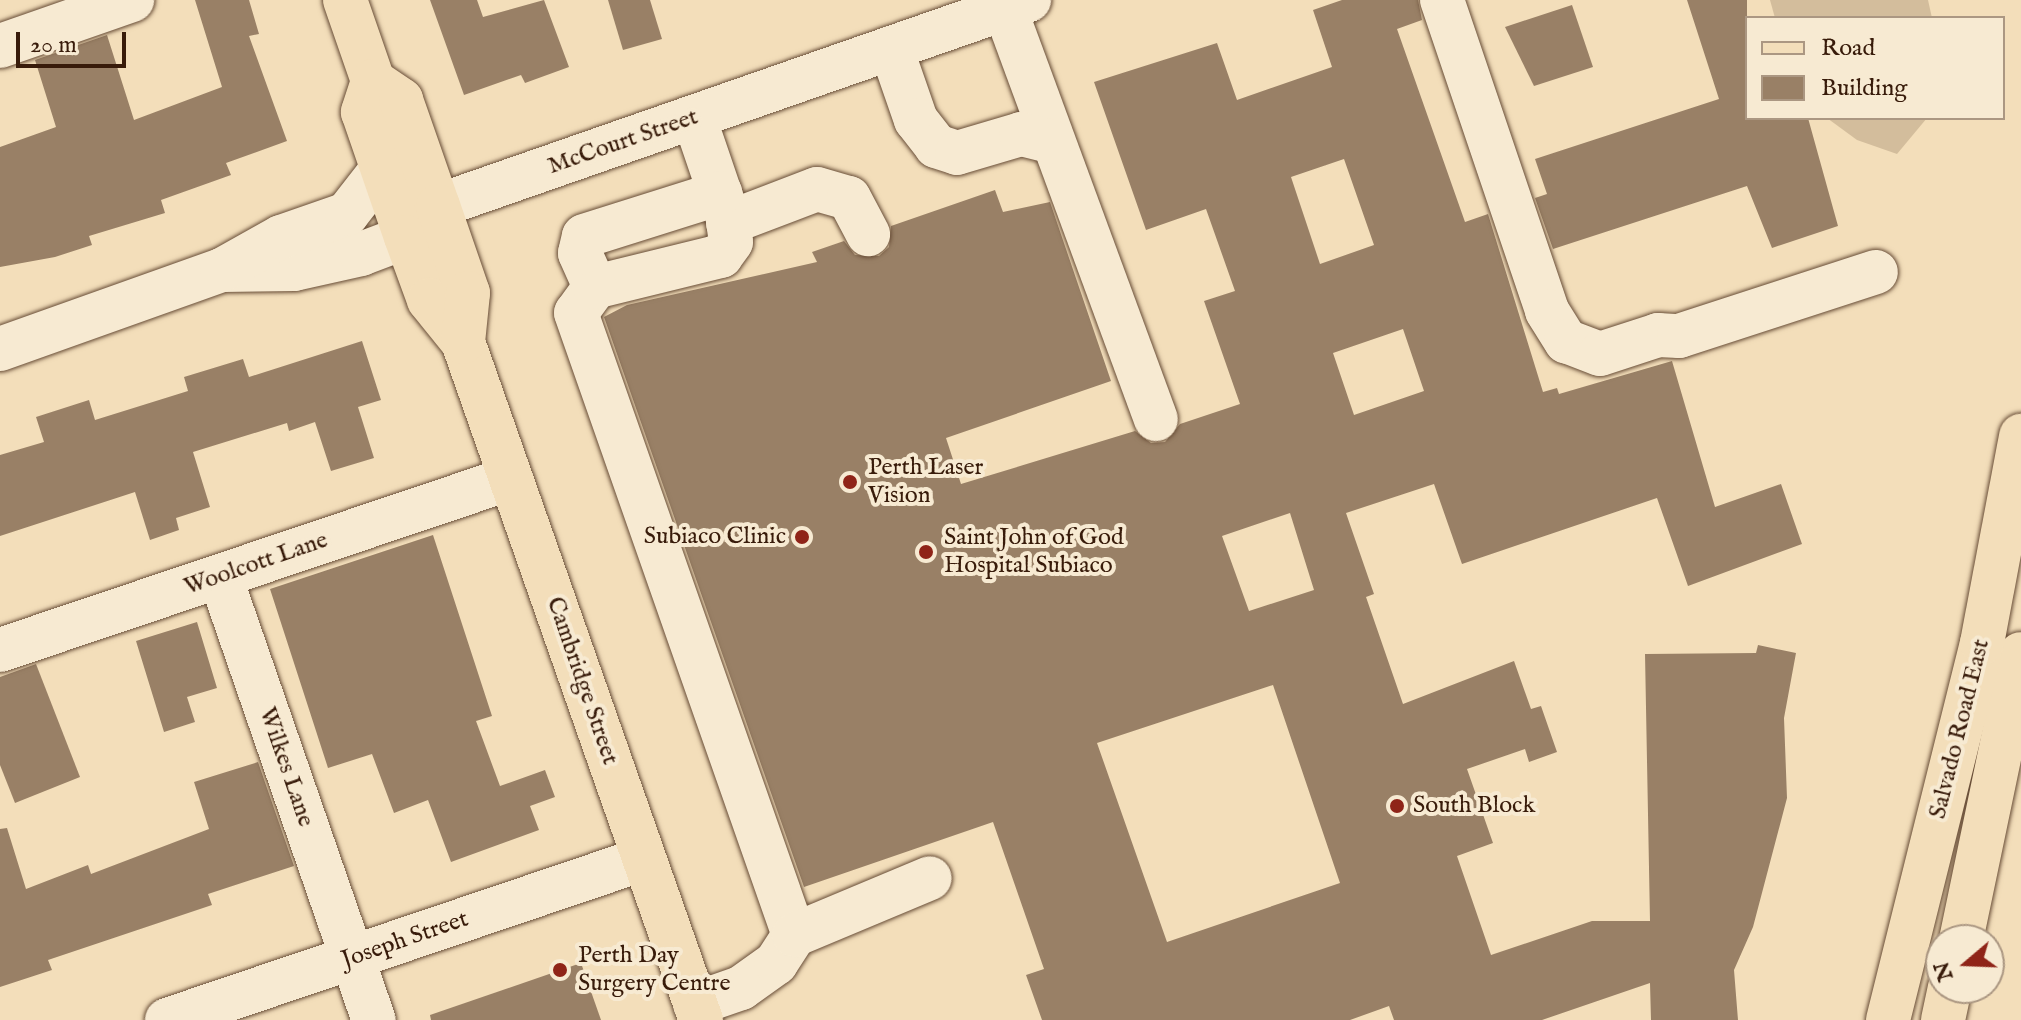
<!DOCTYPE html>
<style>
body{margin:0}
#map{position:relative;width:2021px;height:1020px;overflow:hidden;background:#f3deba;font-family:"IM FELL English",serif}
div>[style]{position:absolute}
.green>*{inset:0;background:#d3bd9c}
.building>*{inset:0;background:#998066}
.roads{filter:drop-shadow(0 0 2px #674c36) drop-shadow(0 0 2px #674c36)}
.minor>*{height:44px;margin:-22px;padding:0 22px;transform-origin:22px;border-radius:22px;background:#f7ead2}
.major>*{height:44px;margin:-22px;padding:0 22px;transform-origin:22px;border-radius:22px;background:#f3deba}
.dots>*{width:22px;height:22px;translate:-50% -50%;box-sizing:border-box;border:4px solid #f7ead2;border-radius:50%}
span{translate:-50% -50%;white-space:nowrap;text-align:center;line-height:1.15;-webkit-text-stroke:8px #f7ead2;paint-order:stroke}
.street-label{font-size:24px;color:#381b0a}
.poi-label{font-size:24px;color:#381b0a}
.left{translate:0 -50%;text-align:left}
.right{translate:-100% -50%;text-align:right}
.legend{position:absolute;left:1745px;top:16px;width:260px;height:104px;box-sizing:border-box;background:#f7ead2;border:2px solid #ab9782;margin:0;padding:10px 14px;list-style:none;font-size:24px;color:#381b0a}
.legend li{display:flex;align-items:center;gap:16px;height:40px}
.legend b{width:40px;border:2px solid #ab9782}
.north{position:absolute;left:1925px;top:924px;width:80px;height:80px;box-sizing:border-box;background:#f7ead2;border:2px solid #ab9782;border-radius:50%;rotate:251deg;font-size:22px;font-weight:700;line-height:32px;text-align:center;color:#381b0a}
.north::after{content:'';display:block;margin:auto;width:28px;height:36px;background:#8f2418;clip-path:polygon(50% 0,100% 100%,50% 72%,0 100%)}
.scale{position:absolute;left:16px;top:32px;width:110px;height:36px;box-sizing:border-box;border:4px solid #381b0a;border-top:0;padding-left:10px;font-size:24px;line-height:28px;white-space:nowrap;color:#381b0a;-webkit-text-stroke:6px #f7ead2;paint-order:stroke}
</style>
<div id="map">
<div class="green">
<div style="clip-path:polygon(1770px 0,1928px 0,1932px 18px,1775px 18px)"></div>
<div style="clip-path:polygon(1827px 118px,1927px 118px,1897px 154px,1857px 140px)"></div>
</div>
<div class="building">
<div style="clip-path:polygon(195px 0,249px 0,259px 34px,249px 36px,287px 141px,226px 163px,231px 175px,161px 200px,165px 213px,89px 236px,92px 245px,55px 257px,0 267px,0 147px,56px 127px,35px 60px,107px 35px,134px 120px,222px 87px)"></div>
<div style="clip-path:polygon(430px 0,477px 0,483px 17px,544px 0,569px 67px,525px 83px,521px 75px,464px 95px)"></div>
<div style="clip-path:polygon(608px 0,650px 0,662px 39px,623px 50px)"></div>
<div style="clip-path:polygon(evenodd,1342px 0,1418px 0,1422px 20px,1397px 29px,1465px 222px,1488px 214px,1543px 392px,1557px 388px,1559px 394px,1672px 361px,1715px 507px,1781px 484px,1802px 544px,1688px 586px,1657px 498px,1462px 564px,1434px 484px,1346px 513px,1374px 594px,1366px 597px,1403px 704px,1514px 661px,1531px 709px,1541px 706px,1557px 752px,1529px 762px,1525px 749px,1467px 769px,1493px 843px,1457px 856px,1491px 955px,1592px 921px,1650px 921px,1645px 654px,1756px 653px,1758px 645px,1796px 653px,1784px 718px,1787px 798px,1753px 927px,1734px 970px,1738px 1020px,1651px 1020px,1650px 983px,1542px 1020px,1394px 1020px,1389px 1006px,1350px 1020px,1042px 1020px,1026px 975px,1044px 969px,993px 822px,804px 887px,604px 317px,627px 305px,817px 262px,812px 252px,844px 241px,855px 255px,879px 256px,889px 247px,891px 226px,995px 190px,1003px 212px,1050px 202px,1111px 381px,946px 438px,961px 484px,1135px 431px,1151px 443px,1165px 442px,1180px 424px,1240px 404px,1204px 301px,1235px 291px,1206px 209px,1146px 230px,1094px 82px,1217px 43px,1237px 100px,1332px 67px,1313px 10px,1342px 0,1344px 159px,1374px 245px,1320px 264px,1291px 177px,1344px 159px,1342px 0,1403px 329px,1424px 391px,1354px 415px,1333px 353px,1403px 329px,1342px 0,1290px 513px,1314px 590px,1249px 611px,1222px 536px,1290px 513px,1342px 0,1273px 685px,1340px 883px,1167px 942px,1097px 743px,1273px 685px)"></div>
<div style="clip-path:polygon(1687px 0,1747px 0,1747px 118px,1808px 118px,1838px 226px,1772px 248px,1747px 186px,1553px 249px,1535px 198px,1547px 194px,1535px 159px,1719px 99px)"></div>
<div style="clip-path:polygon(1572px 5px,1593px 67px,1534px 86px,1505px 27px)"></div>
<div style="clip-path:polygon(362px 341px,381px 400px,358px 407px,374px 458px,331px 471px,315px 422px,289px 431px,287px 423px,193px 452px,210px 507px,176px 518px,179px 530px,150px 540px,135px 492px,0 536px,0 455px,44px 442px,36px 417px,89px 400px,95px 420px,188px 391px,184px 377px,243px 359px,249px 377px)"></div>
<div style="clip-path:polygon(433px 535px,492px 716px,476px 721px,500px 786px,545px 770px,555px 797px,530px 806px,539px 830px,451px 862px,428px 800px,394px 813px,372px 754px,328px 768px,270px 589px)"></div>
<div style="clip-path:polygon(197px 622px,217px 688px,187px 697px,195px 722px,164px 732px,136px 641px)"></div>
<div style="clip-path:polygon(36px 664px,80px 777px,15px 803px,0 765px,0 677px)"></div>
<div style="clip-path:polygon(258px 762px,294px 866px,208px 894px,212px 905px,48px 960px,52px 970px,0 987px,0 829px,7px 828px,26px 889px,88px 865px,91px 874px,209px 829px,194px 782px)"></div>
<div style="clip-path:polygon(581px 963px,601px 1020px,431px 1020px,430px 1015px)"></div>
</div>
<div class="roads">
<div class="minor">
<div style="left:1442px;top:0;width:328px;rotate:71.3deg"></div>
<div style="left:1547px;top:311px;width:36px;rotate:58deg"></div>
<div style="left:1566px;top:341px;width:36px;rotate:21deg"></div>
<div style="left:1600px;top:354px;width:61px;rotate:-18.1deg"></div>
<div style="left:1658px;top:335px;width:21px;rotate:3deg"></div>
<div style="left:1679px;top:336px;width:207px;rotate:-18deg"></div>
<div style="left:1005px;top:9px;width:437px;rotate:69.8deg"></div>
<div style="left:0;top:46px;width:140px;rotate:-19.2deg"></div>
<div style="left:891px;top:48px;width:76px;rotate:70.9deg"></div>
<div style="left:916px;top:120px;width:33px;rotate:52deg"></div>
<div style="left:936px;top:146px;width:22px;rotate:18deg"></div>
<div style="left:957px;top:153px;width:67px;rotate:-16.5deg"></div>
<div style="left:1021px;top:134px;width:30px;rotate:14deg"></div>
<div style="left:694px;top:117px;width:102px;rotate:71.2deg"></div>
<div style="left:727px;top:214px;width:28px;rotate:82deg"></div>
<div style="left:731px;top:242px;width:17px;rotate:126deg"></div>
<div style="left:721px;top:256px;width:130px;rotate:166.2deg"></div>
<div style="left:595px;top:287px;width:32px;rotate:126deg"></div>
<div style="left:576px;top:313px;width:659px;rotate:70.69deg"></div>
<div style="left:728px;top:223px;width:95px;rotate:-20.9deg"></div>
<div style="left:817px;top:189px;width:33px;rotate:16deg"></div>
<div style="left:849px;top:198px;width:41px;rotate:62.2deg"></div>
<div style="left:222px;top:270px;width:72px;rotate:-0.8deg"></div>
<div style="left:294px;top:269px;width:69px;rotate:-12.6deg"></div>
<div style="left:361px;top:254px;width:48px;rotate:-20.7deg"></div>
<div style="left:406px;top:237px;width:45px;rotate:-44.1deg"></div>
<div style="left:438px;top:206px;width:626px;rotate:-19.22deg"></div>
<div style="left:595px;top:287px;width:37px;rotate:-114deg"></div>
<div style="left:580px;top:253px;width:17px;rotate:-77deg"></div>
<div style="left:584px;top:236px;width:143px;rotate:-17.5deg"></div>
<div style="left:0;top:349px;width:236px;rotate:-19.6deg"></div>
<div style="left:222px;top:270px;width:68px;rotate:-29.2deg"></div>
<div style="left:281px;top:237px;width:70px;rotate:-19.2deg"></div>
<div style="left:347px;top:214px;width:58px;rotate:-52deg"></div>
<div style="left:220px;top:576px;width:470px;rotate:70.9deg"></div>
<div style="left:0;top:650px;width:539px;rotate:-18.6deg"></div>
<div style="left:695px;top:1004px;width:49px;rotate:-19.2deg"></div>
<div style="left:741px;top:988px;width:43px;rotate:-35.5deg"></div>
<div style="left:776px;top:963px;width:33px;rotate:-57deg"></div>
<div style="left:794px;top:935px;width:147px;rotate:-22.7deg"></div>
<div style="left:167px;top:1020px;width:502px;rotate:-18.69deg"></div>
</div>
<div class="major">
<div style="left:345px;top:0;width:86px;rotate:70.9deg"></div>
<div style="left:373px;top:81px;width:33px;rotate:108deg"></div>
<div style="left:363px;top:112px;width:132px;rotate:71deg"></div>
<div style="left:406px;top:237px;width:67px;rotate:69.9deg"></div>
<div style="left:429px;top:300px;width:54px;rotate:51deg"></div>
<div style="left:463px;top:342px;width:719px;rotate:70.66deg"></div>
<div style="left:373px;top:81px;width:34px;rotate:34deg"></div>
<div style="left:401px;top:100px;width:112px;rotate:70.8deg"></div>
<div style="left:438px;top:206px;width:92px;rotate:71deg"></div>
<div style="left:468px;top:293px;width:49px;rotate:95.8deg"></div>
<div style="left:1961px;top:940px;width:292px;rotate:-78.2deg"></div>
<div style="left:1888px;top:1020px;width:389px;rotate:-76deg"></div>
<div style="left:1982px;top:643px;width:211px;rotate:-79.3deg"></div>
<div style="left:1943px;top:1020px;width:33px;rotate:-78deg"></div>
</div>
</div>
<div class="dots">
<div style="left:850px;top:482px;background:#8f2418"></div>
<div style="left:802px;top:537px;background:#8f2418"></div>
<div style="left:926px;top:552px;background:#8f2418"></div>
<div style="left:1397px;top:806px;background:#8f2418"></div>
<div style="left:560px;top:970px;background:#8f2418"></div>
</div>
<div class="street-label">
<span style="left:623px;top:142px;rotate:-19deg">McCourt Street</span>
<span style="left:256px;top:564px;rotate:-19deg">Woolcott Lane</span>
<span style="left:582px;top:681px;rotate:71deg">Cambridge Street</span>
<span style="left:1960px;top:729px;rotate:-76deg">Salvado Road East</span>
<span style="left:286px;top:767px;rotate:71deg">Wilkes Lane</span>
<span style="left:405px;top:940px;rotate:-19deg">Joseph Street</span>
</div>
<div class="poi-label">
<span class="left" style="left:868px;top:482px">Perth Laser<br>Vision</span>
<span class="right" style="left:786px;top:537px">Subiaco Clinic</span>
<span class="left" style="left:944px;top:552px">Saint John of God<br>Hospital Subiaco</span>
<span class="left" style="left:1413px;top:806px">South Block</span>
<span class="left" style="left:578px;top:970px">Perth Day<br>Surgery Centre</span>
</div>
<ul class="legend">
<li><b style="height:10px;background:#f3deba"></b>Road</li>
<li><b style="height:22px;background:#998066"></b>Building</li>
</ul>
<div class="north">N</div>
<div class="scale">20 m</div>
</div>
